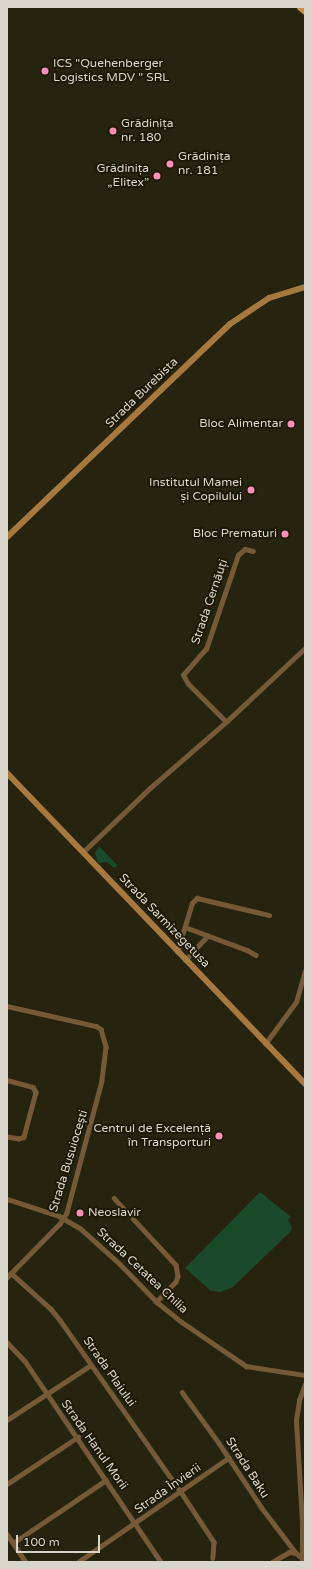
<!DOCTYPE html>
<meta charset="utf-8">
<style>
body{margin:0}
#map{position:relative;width:312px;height:1569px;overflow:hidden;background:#26230f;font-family:"Varela Round",sans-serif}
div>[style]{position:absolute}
.green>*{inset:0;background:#1a4a2b}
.minor>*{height:4.5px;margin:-2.25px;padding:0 2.25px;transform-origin:2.25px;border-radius:2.25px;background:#765a37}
.secondary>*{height:6px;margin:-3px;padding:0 3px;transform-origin:3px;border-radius:3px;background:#a6793e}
.primary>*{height:7px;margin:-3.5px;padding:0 3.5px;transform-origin:3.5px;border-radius:3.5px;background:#cb9042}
.dots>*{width:11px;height:11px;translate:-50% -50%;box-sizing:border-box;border:2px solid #1d1906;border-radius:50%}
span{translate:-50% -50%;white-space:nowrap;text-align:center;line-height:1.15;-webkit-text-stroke:4px #1d1906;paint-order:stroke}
.poi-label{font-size:12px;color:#d8d6ca}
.left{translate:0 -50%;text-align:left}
.right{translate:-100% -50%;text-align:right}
.street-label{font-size:12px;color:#d8d6ca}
.frame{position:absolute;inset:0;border:8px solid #d8d6ca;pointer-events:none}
.scale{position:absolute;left:16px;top:1535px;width:84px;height:18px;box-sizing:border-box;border:2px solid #d8d6ca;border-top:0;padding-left:5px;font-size:12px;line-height:14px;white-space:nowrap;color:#d8d6ca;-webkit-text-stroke:3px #1d1906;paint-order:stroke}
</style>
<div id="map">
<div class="green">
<div style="clip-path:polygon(99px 846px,117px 865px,114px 868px,107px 862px,98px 863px,95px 853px)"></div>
<div style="clip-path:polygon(260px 1192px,291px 1217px,288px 1220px,292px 1227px,291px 1231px,233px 1287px,220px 1292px,211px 1291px,185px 1268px)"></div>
</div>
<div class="minor">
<div style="left:226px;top:722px;width:54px;rotate:-135deg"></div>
<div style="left:188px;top:684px;width:10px;rotate:-119deg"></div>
<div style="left:183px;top:675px;width:35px;rotate:-49deg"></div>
<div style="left:206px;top:649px;width:99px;rotate:-71.2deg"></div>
<div style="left:238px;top:555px;width:9px;rotate:-41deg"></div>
<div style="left:245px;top:549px;width:8px;rotate:14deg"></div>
<div style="left:83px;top:852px;width:93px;rotate:-43.7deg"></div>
<div style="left:150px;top:788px;width:101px;rotate:-41deg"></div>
<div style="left:226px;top:722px;width:108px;rotate:-43.1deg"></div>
<div style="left:185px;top:927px;width:66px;rotate:20.4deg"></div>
<div style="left:247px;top:950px;width:10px;rotate:29deg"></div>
<div style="left:177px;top:952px;width:51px;rotate:-73deg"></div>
<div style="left:192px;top:903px;width:7px;rotate:-45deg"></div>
<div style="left:197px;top:898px;width:74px;rotate:13.3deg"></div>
<div style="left:185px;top:960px;width:33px;rotate:-47deg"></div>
<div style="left:7px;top:1006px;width:91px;rotate:12.7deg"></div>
<div style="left:96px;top:1026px;width:6px;rotate:31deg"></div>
<div style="left:101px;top:1029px;width:19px;rotate:74deg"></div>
<div style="left:106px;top:1047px;width:34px;rotate:97deg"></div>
<div style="left:102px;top:1081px;width:137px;rotate:104.9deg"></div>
<div style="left:67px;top:1213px;width:13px;rotate:122deg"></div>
<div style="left:60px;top:1224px;width:76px;rotate:134.5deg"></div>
<div style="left:265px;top:1044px;width:52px;rotate:-53.6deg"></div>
<div style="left:296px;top:1002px;width:32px;rotate:-74deg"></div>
<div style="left:7px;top:1080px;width:27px;rotate:15deg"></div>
<div style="left:33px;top:1087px;width:6px;rotate:59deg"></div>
<div style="left:36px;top:1092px;width:47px;rotate:104.9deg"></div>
<div style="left:24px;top:1137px;width:5px;rotate:158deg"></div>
<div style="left:19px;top:1139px;width:12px;rotate:-171deg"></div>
<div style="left:114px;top:1198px;width:91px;rotate:47.2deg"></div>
<div style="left:176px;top:1265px;width:11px;rotate:80deg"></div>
<div style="left:178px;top:1276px;width:6px;rotate:108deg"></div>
<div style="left:176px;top:1282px;width:28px;rotate:134deg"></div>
<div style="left:7px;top:1199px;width:55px;rotate:18.1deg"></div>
<div style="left:59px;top:1216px;width:24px;rotate:30deg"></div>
<div style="left:80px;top:1228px;width:54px;rotate:42deg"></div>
<div style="left:120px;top:1264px;width:53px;rotate:45.8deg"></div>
<div style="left:157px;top:1302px;width:32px;rotate:39deg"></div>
<div style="left:182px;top:1322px;width:78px;rotate:34.5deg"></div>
<div style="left:246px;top:1366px;width:60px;rotate:8.7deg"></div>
<div style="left:11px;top:1273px;width:54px;rotate:42deg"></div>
<div style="left:51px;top:1309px;width:14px;rotate:51deg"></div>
<div style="left:60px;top:1320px;width:210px;rotate:54.9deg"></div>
<div style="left:181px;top:1492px;width:60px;rotate:56.6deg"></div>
<div style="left:214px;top:1542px;width:16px;rotate:94deg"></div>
<div style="left:7px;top:1342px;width:26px;rotate:47deg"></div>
<div style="left:25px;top:1361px;width:243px;rotate:55.9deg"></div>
<div style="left:182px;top:1392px;width:63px;rotate:54deg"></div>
<div style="left:219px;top:1443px;width:78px;rotate:56.5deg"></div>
<div style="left:262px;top:1508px;width:56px;rotate:52.9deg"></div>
<div style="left:296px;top:1553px;width:8px;rotate:40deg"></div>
<div style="left:7px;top:1420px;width:100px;rotate:-33.2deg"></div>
<div style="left:7px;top:1484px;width:85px;rotate:-33.5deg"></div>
<div style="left:7px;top:1534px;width:34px;rotate:56deg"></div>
<div style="left:13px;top:1543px;width:112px;rotate:-34.1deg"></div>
<div style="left:78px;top:1562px;width:183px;rotate:-34.7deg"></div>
<div style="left:272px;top:1562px;width:20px;rotate:-30deg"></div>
<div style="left:289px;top:1552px;width:7px;rotate:8deg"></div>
<div style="left:302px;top:1562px;width:40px;rotate:-90deg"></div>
<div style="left:302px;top:1522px;width:102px;rotate:-93.4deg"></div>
<div style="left:296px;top:1420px;width:20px;rotate:-81deg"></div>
<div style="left:299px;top:1400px;width:17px;rotate:-69deg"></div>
</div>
<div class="secondary">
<div style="left:7px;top:537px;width:308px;rotate:-43.7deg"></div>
<div style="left:230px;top:324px;width:47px;rotate:-33.7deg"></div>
<div style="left:269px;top:298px;width:38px;rotate:-17deg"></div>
<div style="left:7px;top:773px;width:431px;rotate:46.2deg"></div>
</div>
<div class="primary">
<div style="left:300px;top:7px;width:6px;rotate:39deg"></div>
</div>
<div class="dots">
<div style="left:45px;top:71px;background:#ff8eb9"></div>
<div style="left:113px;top:131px;background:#ff8eb9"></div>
<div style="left:170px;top:164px;background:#ff8eb9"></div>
<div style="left:157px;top:176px;background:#ff8eb9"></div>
<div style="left:291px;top:424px;background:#ff8eb9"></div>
<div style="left:251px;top:490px;background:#ff8eb9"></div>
<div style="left:285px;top:534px;background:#ff8eb9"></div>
<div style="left:219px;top:1136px;background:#ff8eb9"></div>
<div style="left:80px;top:1213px;background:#ff8eb9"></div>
</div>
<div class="poi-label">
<span class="left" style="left:53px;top:71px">ICS "Quehenberger<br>Logistics MDV " SRL</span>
<span class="left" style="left:121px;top:131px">Grădinița<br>nr. 180</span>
<span class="left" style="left:178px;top:164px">Grădinița<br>nr. 181</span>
<span class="right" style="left:149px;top:176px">Grădinița<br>„Elitex”</span>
<span class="right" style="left:283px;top:424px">Bloc Alimentar</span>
<span class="right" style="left:242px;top:490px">Institutul Mamei<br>și Copilului</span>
<span class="right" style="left:277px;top:534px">Bloc Prematuri</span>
<span class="right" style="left:211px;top:1136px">Centrul de Excelență<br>în Transporturi</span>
<span class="left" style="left:88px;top:1213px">Neoslavir</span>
</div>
<div class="street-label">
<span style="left:142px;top:393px;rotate:-44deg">Strada Burebista</span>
<span style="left:210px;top:602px;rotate:-71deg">Strada Cernăuți</span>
<span style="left:164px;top:921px;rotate:46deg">Strada Sarmizegetusa</span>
<span style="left:69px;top:1161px;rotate:-73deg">Strada Busuiocești</span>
<span style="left:142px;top:1271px;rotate:43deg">Strada Cetatea Chilia</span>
<span style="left:109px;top:1372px;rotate:55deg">Strada Plaiului</span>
<span style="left:94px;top:1445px;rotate:55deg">Strada Hanul Morii</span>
<span style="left:247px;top:1468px;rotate:57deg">Strada Baku</span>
<span style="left:168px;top:1489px;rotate:-35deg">Strada Învierii</span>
</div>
<div class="frame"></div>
<div class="scale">100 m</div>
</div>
